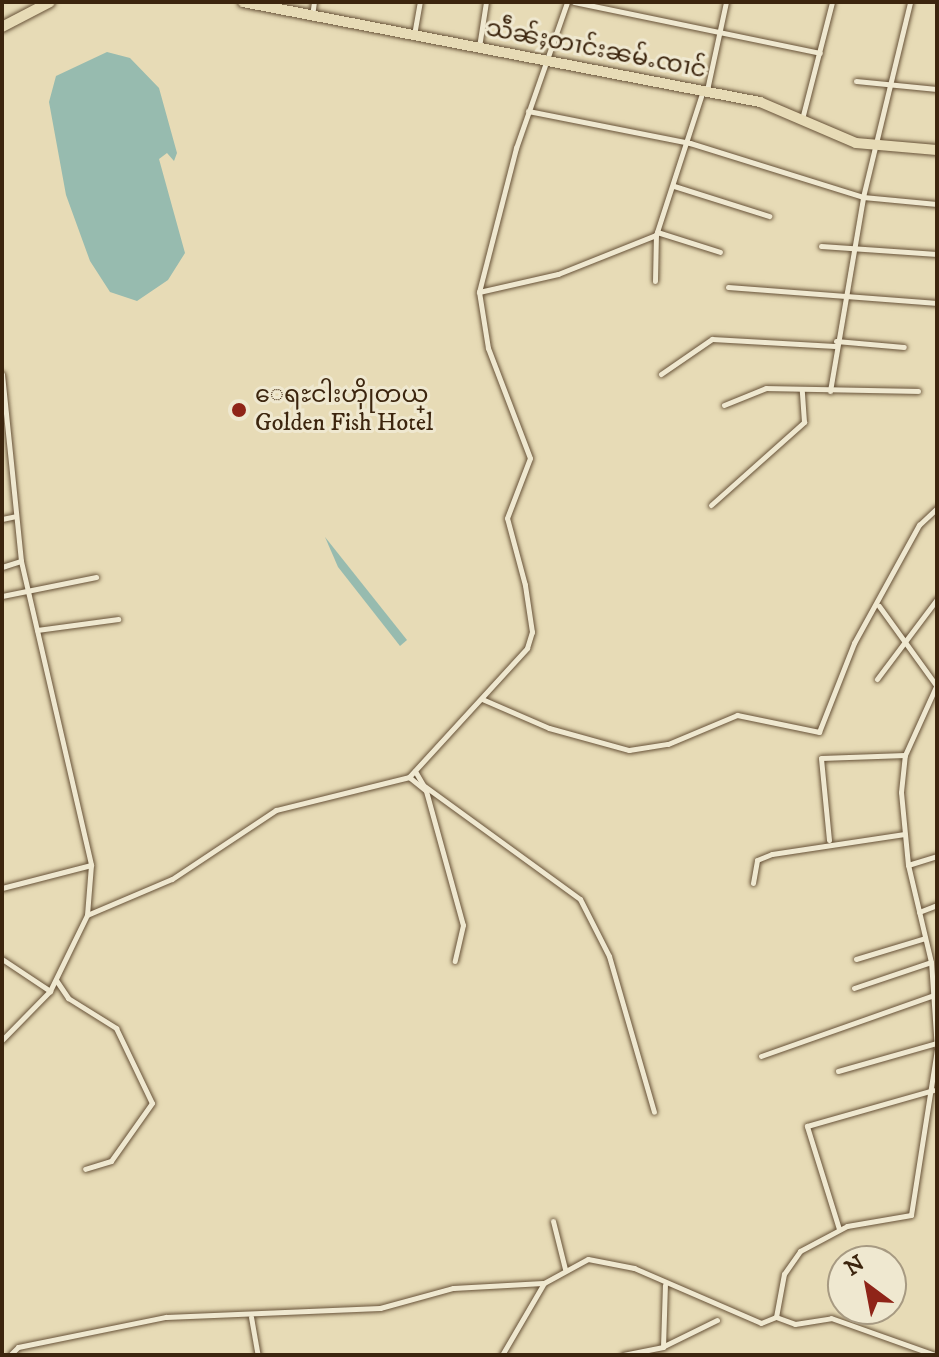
<!DOCTYPE html>
<meta charset="utf-8">
<style>
body{margin:0}
#map{position:relative;width:939px;height:1357px;overflow:hidden;background:#e7dbb6;font-family:"IM FELL DW Pica","Noto Sans Myanmar",serif}
div>[style]{position:absolute}
.water>*{inset:0;background:#97bbaf}
.roads{filter:drop-shadow(0 0 2px #675238) drop-shadow(0 0 2px #675238)}
.street>*{height:5px;margin:-2.5px;padding:0 2.5px;transform-origin:2.5px;border-radius:2.5px;background:#efe8d0}
.highway>*{height:10px;margin:-5px;padding:0 5px;transform-origin:5px;border-radius:5px;background:#e7dbb6}
.dots>*{width:22px;height:22px;translate:-50% -50%;box-sizing:border-box;border:4px solid #efe8d0;border-radius:50%}
span{translate:-50% -50%;white-space:nowrap;text-align:center;line-height:1.15;-webkit-text-stroke:6px #efe8d0;paint-order:stroke}
.street-label{font-size:24px;color:#3c250e}
.poi-label{font-size:24px;color:#3c250e}
.left{translate:0 -50%;text-align:left}
.frame{position:absolute;inset:0;border:4px solid #3c250e;pointer-events:none}
.north{position:absolute;left:827px;top:1245px;width:80px;height:80px;box-sizing:border-box;background:#efe8d0;border:2px solid #a79a82;border-radius:50%;rotate:328deg;font-size:22px;font-weight:700;line-height:32px;text-align:center;color:#3c250e}
.north::after{content:'';display:block;margin:auto;width:28px;height:36px;background:#8f2418;clip-path:polygon(50% 0,100% 100%,50% 72%,0 100%)}
</style>
<div id="map">
<div class="water">
<div style="clip-path:polygon(107px 52px,130px 58px,159px 88px,177px 153px,174px 161px,167px 153px,159px 159px,185px 253px,168px 280px,137px 301px,110px 292px,90px 261px,66px 195px,49px 102px,56px 76px)"></div>
<div style="clip-path:polygon(325px 537px,407px 640px,400px 646px,338px 567px)"></div>
</div>
<div class="roads">
<div class="street">
<div style="left:574px;top:2px;width:251px;rotate:11.7deg"></div>
<div style="left:312px;top:16px;width:14px;rotate:-82deg"></div>
<div style="left:414px;top:35px;width:34px;rotate:-80deg"></div>
<div style="left:479px;top:47px;width:46px;rotate:-81.2deg"></div>
<div style="left:856px;top:81px;width:81px;rotate:5.6deg"></div>
<div style="left:707px;top:90px;width:90px;rotate:-77.8deg"></div>
<div style="left:528px;top:111px;width:165px;rotate:11.2deg"></div>
<div style="left:690px;top:143px;width:181px;rotate:17.3deg"></div>
<div style="left:863px;top:197px;width:74px;rotate:5.4deg"></div>
<div style="left:802px;top:119px;width:121px;rotate:-75.6deg"></div>
<div style="left:674px;top:186px;width:100px;rotate:17.5deg"></div>
<div style="left:657px;top:232px;width:66px;rotate:17.6deg"></div>
<div style="left:821px;top:246px;width:116px;rotate:3.9deg"></div>
<div style="left:655px;top:281px;width:46px;rotate:-88.8deg"></div>
<div style="left:656px;top:235px;width:152px;rotate:-72deg"></div>
<div style="left:728px;top:287px;width:210px;rotate:4.4deg"></div>
<div style="left:479px;top:292px;width:81px;rotate:-12.8deg"></div>
<div style="left:558px;top:274px;width:105px;rotate:-21.7deg"></div>
<div style="left:836px;top:341px;width:68px;rotate:5deg"></div>
<div style="left:2px;top:374px;width:188px;rotate:84.2deg"></div>
<div style="left:21px;top:561px;width:312px;rotate:77deg"></div>
<div style="left:91px;top:865px;width:50px;rotate:94.6deg"></div>
<div style="left:87px;top:915px;width:85px;rotate:116deg"></div>
<div style="left:50px;top:991px;width:69px;rotate:134.4deg"></div>
<div style="left:661px;top:374px;width:62px;rotate:-34.5deg"></div>
<div style="left:712px;top:339px;width:123px;rotate:3.3deg"></div>
<div style="left:830px;top:391px;width:197px;rotate:-80.3deg"></div>
<div style="left:863px;top:197px;width:201px;rotate:-76.4deg"></div>
<div style="left:724px;top:405px;width:45px;rotate:-22deg"></div>
<div style="left:766px;top:388px;width:152px;rotate:1.1deg"></div>
<div style="left:711px;top:505px;width:125px;rotate:-41.7deg"></div>
<div style="left:804px;top:422px;width:32px;rotate:-94deg"></div>
<div style="left:2px;top:519px;width:14px;rotate:-12deg"></div>
<div style="left:2px;top:567px;width:20px;rotate:-18deg"></div>
<div style="left:2px;top:596px;width:96px;rotate:-11.4deg"></div>
<div style="left:879px;top:606px;width:97px;rotate:54.2deg"></div>
<div style="left:37px;top:630px;width:82px;rotate:-7.7deg"></div>
<div style="left:877px;top:679px;width:100px;rotate:-53.1deg"></div>
<div style="left:482px;top:699px;width:73px;rotate:23.4deg"></div>
<div style="left:549px;top:728px;width:83px;rotate:15.4deg"></div>
<div style="left:629px;top:750px;width:39px;rotate:-9deg"></div>
<div style="left:668px;top:744px;width:75px;rotate:-22.8deg"></div>
<div style="left:737px;top:715px;width:84px;rotate:11.7deg"></div>
<div style="left:819px;top:732px;width:96px;rotate:-68.5deg"></div>
<div style="left:854px;top:643px;width:135px;rotate:-61.2deg"></div>
<div style="left:919px;top:525px;width:25px;rotate:-43deg"></div>
<div style="left:415px;top:771px;width:16px;rotate:60deg"></div>
<div style="left:423px;top:785px;width:194px;rotate:36deg"></div>
<div style="left:580px;top:899px;width:64px;rotate:63deg"></div>
<div style="left:609px;top:956px;width:162px;rotate:73.9deg"></div>
<div style="left:409px;top:777px;width:22px;rotate:39deg"></div>
<div style="left:426px;top:791px;width:139px;rotate:74.6deg"></div>
<div style="left:463px;top:925px;width:37px;rotate:103deg"></div>
<div style="left:829px;top:840px;width:82px;rotate:-95.6deg"></div>
<div style="left:821px;top:758px;width:84px;rotate:-2deg"></div>
<div style="left:908px;top:865px;width:30px;rotate:-17deg"></div>
<div style="left:753px;top:883px;width:23px;rotate:-80deg"></div>
<div style="left:757px;top:860px;width:16px;rotate:-22deg"></div>
<div style="left:772px;top:854px;width:134px;rotate:-8.6deg"></div>
<div style="left:2px;top:888px;width:92px;rotate:-14.5deg"></div>
<div style="left:919px;top:912px;width:19px;rotate:-21deg"></div>
<div style="left:87px;top:915px;width:92px;rotate:-23deg"></div>
<div style="left:172px;top:879px;width:125px;rotate:-33.6deg"></div>
<div style="left:276px;top:810px;width:137px;rotate:-13.9deg"></div>
<div style="left:409px;top:777px;width:175px;rotate:-47.5deg"></div>
<div style="left:527px;top:648px;width:17px;rotate:-73deg"></div>
<div style="left:532px;top:632px;width:48px;rotate:-98.5deg"></div>
<div style="left:525px;top:585px;width:69px;rotate:-105deg"></div>
<div style="left:507px;top:518px;width:64px;rotate:-69deg"></div>
<div style="left:530px;top:458px;width:118px;rotate:-110.9deg"></div>
<div style="left:488px;top:348px;width:57px;rotate:-99.1deg"></div>
<div style="left:479px;top:292px;width:149px;rotate:-75.6deg"></div>
<div style="left:516px;top:148px;width:155px;rotate:-70.7deg"></div>
<div style="left:2px;top:959px;width:58px;rotate:33.7deg"></div>
<div style="left:856px;top:959px;width:72px;rotate:-16.9deg"></div>
<div style="left:56px;top:980px;width:22px;rotate:56deg"></div>
<div style="left:68px;top:998px;width:57px;rotate:32deg"></div>
<div style="left:116px;top:1028px;width:83px;rotate:64.4deg"></div>
<div style="left:152px;top:1103px;width:71px;rotate:125.3deg"></div>
<div style="left:111px;top:1161px;width:27px;rotate:163deg"></div>
<div style="left:854px;top:988px;width:81px;rotate:-18.7deg"></div>
<div style="left:761px;top:1056px;width:183px;rotate:-19.4deg"></div>
<div style="left:838px;top:1071px;width:102px;rotate:-15.9deg"></div>
<div style="left:553px;top:1221px;width:49px;rotate:76deg"></div>
<div style="left:839px;top:1229px;width:108px;rotate:-107.3deg"></div>
<div style="left:807px;top:1126px;width:131px;rotate:-15.9deg"></div>
<div style="left:251px;top:1317px;width:39px;rotate:80deg"></div>
<div style="left:776px;top:1317px;width:20px;rotate:20deg"></div>
<div style="left:795px;top:1324px;width:36px;rotate:-9deg"></div>
<div style="left:831px;top:1318px;width:110px;rotate:19.6deg"></div>
<div style="left:664px;top:1346px;width:59px;rotate:-26.1deg"></div>
<div style="left:10px;top:1355px;width:11px;rotate:-45deg"></div>
<div style="left:18px;top:1347px;width:151px;rotate:-11.5deg"></div>
<div style="left:166px;top:1317px;width:214px;rotate:-2.4deg"></div>
<div style="left:380px;top:1308px;width:76px;rotate:-15.3deg"></div>
<div style="left:453px;top:1288px;width:90px;rotate:-3.2deg"></div>
<div style="left:502px;top:1355px;width:83px;rotate:-59.7deg"></div>
<div style="left:544px;top:1283px;width:50px;rotate:-28.6deg"></div>
<div style="left:588px;top:1259px;width:47px;rotate:11.1deg"></div>
<div style="left:634px;top:1268px;width:138px;rotate:23.4deg"></div>
<div style="left:761px;top:1323px;width:16px;rotate:-22deg"></div>
<div style="left:776px;top:1317px;width:44px;rotate:-79.5deg"></div>
<div style="left:784px;top:1274px;width:28px;rotate:-55deg"></div>
<div style="left:800px;top:1251px;width:53px;rotate:-28deg"></div>
<div style="left:847px;top:1226px;width:65px;rotate:-9.8deg"></div>
<div style="left:911px;top:1215px;width:168px;rotate:-81.1deg"></div>
<div style="left:937px;top:1049px;width:87px;rotate:-93.9deg"></div>
<div style="left:931px;top:962px;width:100px;rotate:-103.3deg"></div>
<div style="left:908px;top:865px;width:73px;rotate:-95.5deg"></div>
<div style="left:901px;top:792px;width:37px;rotate:-84deg"></div>
<div style="left:905px;top:755px;width:78px;rotate:-65.7deg"></div>
<div style="left:623px;top:1355px;width:41px;rotate:-11.3deg"></div>
<div style="left:663px;top:1347px;width:62px;rotate:-88.2deg"></div>
</div>
<div class="highway">
<div style="left:243px;top:2px;width:527px;rotate:10.95deg"></div>
<div style="left:760px;top:102px;width:104px;rotate:23.1deg"></div>
<div style="left:856px;top:143px;width:81px;rotate:4.9deg"></div>
<div style="left:2px;top:27px;width:54px;rotate:-27.5deg"></div>
</div>
</div>
<div class="dots">
<div style="left:239px;top:410px;background:#8f2418"></div>
</div>
<div class="street-label">
<span style="left:596px;top:50px;rotate:11deg">သဵၼ်ႈတၢင်းၼမ်ႉၸၢင်</span>
</div>
<div class="poi-label">
<span class="left" style="left:255px;top:410px">ေရႊငါးဟိုုတယ္<br>Golden Fish Hotel</span>
</div>
<div class="frame"></div>
<div class="north">N</div>
</div>
